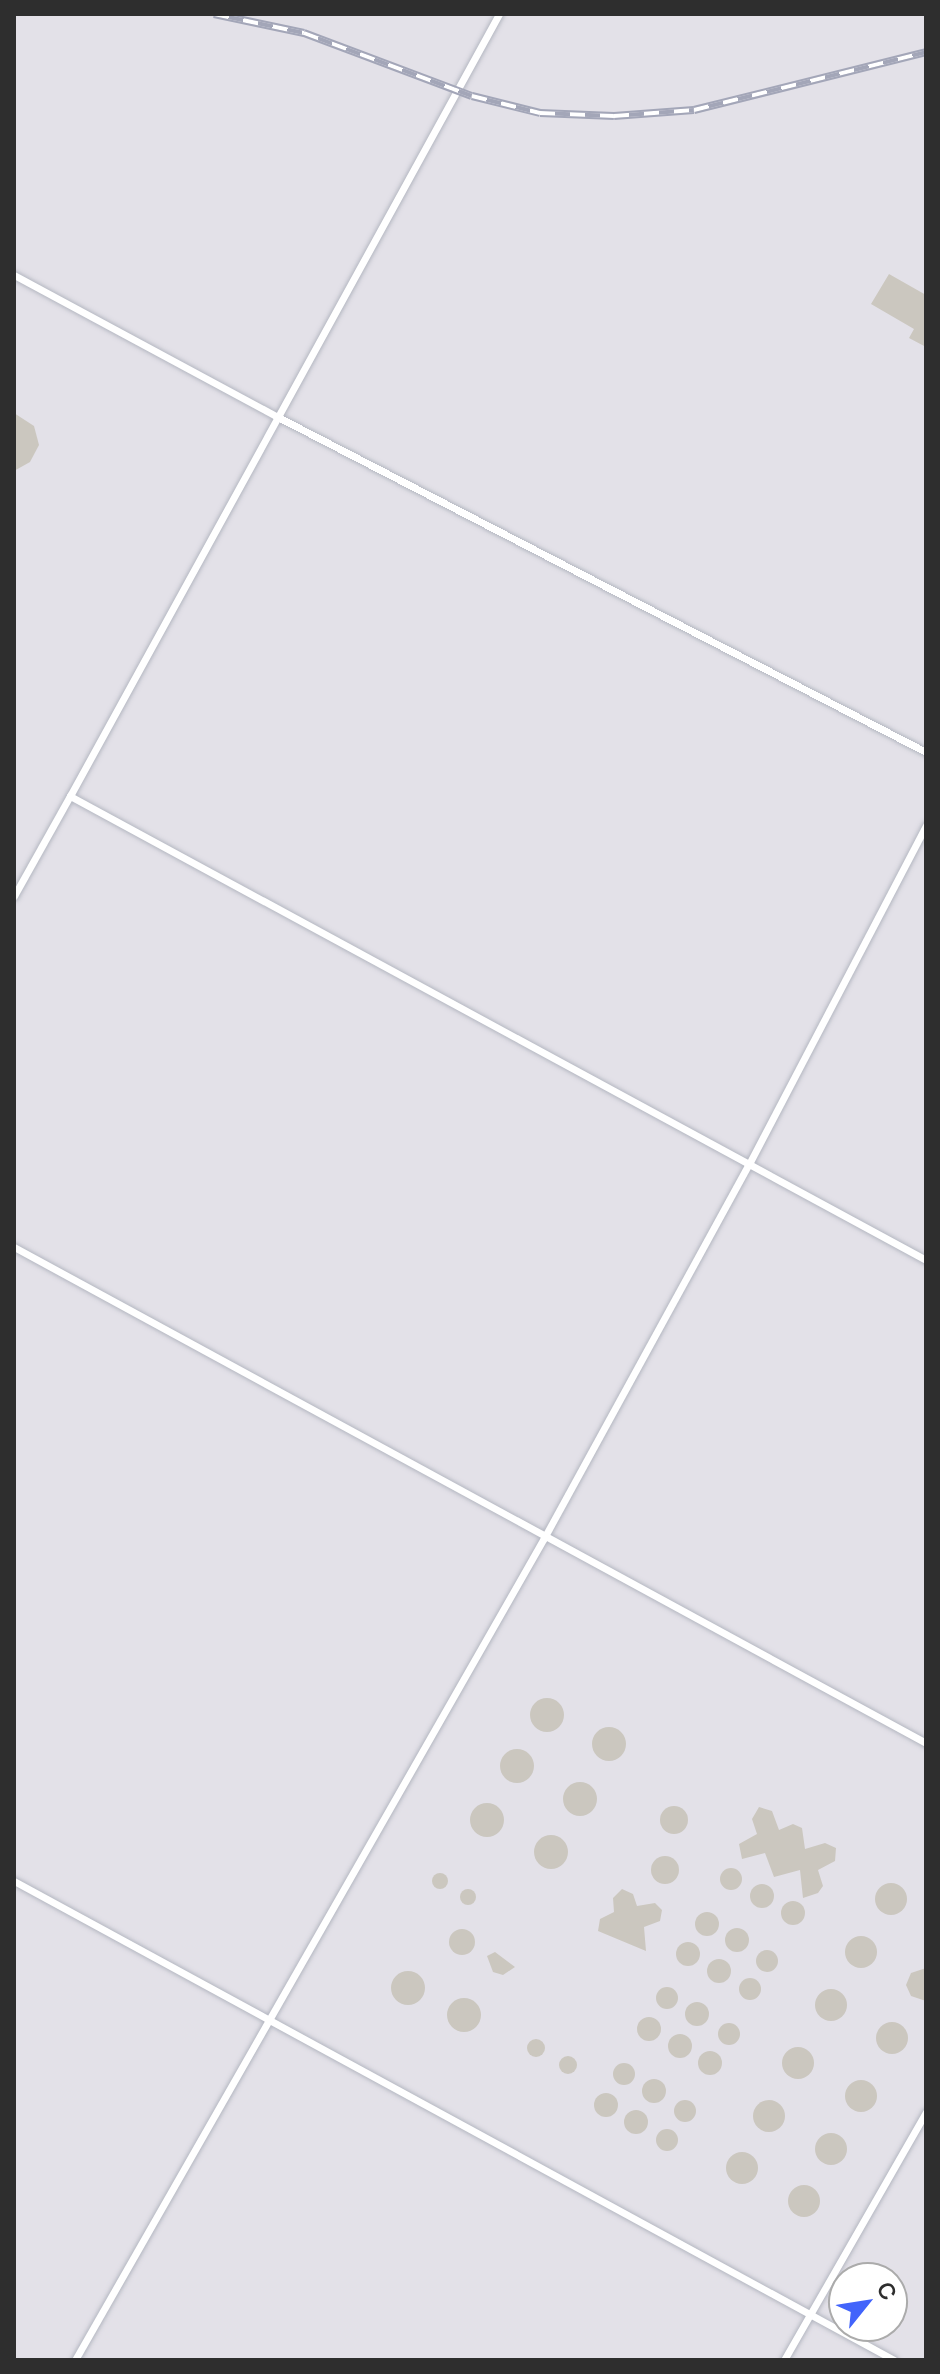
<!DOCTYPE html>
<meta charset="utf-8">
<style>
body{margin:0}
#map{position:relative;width:940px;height:2374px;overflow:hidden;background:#efe9e1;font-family:Manrope,sans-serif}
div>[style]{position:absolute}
.industrial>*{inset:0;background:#e3e1e8}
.building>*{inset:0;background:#cbc7bf}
.round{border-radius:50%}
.roads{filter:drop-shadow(0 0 2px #b4b7c1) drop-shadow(0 0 2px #b4b7c1)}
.lane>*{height:7px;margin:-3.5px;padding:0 3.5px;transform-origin:3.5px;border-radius:3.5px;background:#fff}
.rail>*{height:8px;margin-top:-4px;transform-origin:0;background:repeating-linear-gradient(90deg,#fff 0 15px,#a3a6b8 0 30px);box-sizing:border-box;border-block:2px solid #a3a6b8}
span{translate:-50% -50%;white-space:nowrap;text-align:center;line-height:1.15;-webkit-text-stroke:8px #fff;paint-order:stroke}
.frame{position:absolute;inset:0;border:16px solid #2e2e2e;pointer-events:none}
.north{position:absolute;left:828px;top:2262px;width:80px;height:80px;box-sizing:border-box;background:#fff;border:2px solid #ababab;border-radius:50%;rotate:60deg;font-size:22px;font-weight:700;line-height:32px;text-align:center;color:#2e2e2e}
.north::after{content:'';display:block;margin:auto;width:28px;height:36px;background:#4264fb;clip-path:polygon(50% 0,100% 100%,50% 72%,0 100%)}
</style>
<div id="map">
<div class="industrial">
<div style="clip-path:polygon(evenodd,14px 14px,926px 14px,926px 2360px,14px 2360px,14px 14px,844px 2278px,892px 2278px,892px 2326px,844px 2326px,844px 2278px)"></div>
</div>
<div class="building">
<div style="clip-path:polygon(889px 274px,926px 295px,926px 347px,909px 338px,914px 329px,871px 304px)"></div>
<div style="clip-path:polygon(14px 413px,34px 426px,39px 445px,30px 462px,14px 471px)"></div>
<div class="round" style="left:530px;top:1698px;width:34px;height:34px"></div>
<div class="round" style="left:592px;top:1727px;width:34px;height:34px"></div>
<div class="round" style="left:500px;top:1749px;width:34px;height:34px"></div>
<div class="round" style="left:563px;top:1782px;width:34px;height:34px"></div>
<div class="round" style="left:470px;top:1803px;width:34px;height:34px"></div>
<div class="round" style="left:660px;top:1806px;width:28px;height:28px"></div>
<div style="clip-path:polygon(759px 1807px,772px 1811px,779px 1830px,793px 1824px,802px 1828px,805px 1849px,825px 1843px,836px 1848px,835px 1861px,818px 1870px,823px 1886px,818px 1893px,803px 1898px,800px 1870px,774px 1877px,765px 1853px,742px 1859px,739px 1844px,757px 1834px,752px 1819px)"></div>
<div class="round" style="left:534px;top:1835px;width:34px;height:34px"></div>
<div class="round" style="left:651px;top:1856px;width:28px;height:28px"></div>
<div class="round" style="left:720px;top:1868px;width:22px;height:22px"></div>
<div class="round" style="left:432px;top:1873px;width:16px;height:16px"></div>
<div class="round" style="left:875px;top:1883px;width:32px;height:32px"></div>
<div class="round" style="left:750px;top:1884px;width:24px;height:24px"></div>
<div class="round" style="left:460px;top:1889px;width:16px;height:16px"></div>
<div style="clip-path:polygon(622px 1889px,633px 1894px,637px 1906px,655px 1903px,662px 1910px,660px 1921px,644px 1927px,646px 1951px,598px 1931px,600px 1919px,614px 1912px,613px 1898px)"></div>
<div class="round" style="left:781px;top:1901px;width:24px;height:24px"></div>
<div class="round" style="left:695px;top:1912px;width:24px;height:24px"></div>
<div class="round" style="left:725px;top:1928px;width:24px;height:24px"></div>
<div class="round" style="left:449px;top:1929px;width:26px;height:26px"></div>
<div class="round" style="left:845px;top:1936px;width:32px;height:32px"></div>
<div class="round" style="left:676px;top:1942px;width:24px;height:24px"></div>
<div class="round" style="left:756px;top:1950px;width:22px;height:22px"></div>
<div style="clip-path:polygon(495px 1952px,515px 1967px,503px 1975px,493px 1972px,487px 1956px)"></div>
<div class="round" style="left:707px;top:1959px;width:24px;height:24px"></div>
<div style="clip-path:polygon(926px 1968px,926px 2001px,911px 1996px,906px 1985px,911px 1973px)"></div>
<div class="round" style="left:391px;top:1971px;width:34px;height:34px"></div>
<div class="round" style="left:739px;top:1978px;width:22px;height:22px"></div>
<div class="round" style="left:656px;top:1987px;width:22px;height:22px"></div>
<div class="round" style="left:815px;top:1989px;width:32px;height:32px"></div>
<div class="round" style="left:447px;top:1998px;width:34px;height:34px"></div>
<div class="round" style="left:685px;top:2002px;width:24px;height:24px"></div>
<div class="round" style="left:637px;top:2017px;width:24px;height:24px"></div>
<div class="round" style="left:876px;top:2022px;width:32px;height:32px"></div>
<div class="round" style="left:718px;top:2023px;width:22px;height:22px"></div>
<div class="round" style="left:668px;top:2034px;width:24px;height:24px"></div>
<div class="round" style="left:527px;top:2039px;width:18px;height:18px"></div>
<div class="round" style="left:782px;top:2047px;width:32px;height:32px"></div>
<div class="round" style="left:698px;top:2051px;width:24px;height:24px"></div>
<div class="round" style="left:559px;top:2056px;width:18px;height:18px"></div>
<div class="round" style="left:613px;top:2063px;width:22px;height:22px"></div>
<div class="round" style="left:642px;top:2079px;width:24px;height:24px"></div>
<div class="round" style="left:845px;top:2080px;width:32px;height:32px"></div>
<div class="round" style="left:594px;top:2093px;width:24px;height:24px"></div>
<div class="round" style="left:674px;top:2100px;width:22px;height:22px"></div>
<div class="round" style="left:753px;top:2100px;width:32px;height:32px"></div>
<div class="round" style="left:624px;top:2110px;width:24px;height:24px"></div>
<div class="round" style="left:656px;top:2129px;width:22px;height:22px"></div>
<div class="round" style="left:815px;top:2133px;width:32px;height:32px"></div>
<div class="round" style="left:726px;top:2152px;width:32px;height:32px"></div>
<div class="round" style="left:788px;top:2185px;width:32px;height:32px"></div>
</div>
<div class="roads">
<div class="lane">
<div style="left:499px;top:14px;width:892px;rotate:118.75deg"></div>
<div style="left:70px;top:796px;width:974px;rotate:28.46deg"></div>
<div style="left:14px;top:275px;width:298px;rotate:28.3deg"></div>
<div style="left:276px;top:416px;width:732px;rotate:27.34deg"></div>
<div style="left:14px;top:896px;width:115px;rotate:-60.8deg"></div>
<div style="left:14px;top:1247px;width:1038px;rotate:28.54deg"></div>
<div style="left:14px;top:1881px;width:1002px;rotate:28.56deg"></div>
<div style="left:75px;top:2360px;width:946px;rotate:-60.29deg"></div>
<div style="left:544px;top:1538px;width:426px;rotate:-61.3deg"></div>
<div style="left:749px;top:1164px;width:382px;rotate:-62.4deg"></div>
<div style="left:784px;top:2360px;width:286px;rotate:-60.2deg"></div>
</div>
</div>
<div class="rail">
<div style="left:214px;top:14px;width:92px;rotate:11.9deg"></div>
<div style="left:304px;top:33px;width:179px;rotate:20.6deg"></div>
<div style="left:472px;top:96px;width:70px;rotate:14deg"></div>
<div style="left:540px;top:113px;width:74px;rotate:2.3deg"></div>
<div style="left:614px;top:116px;width:80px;rotate:-4.3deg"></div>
<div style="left:694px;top:110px;width:239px;rotate:-14deg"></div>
</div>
<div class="frame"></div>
<div class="north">С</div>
</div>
